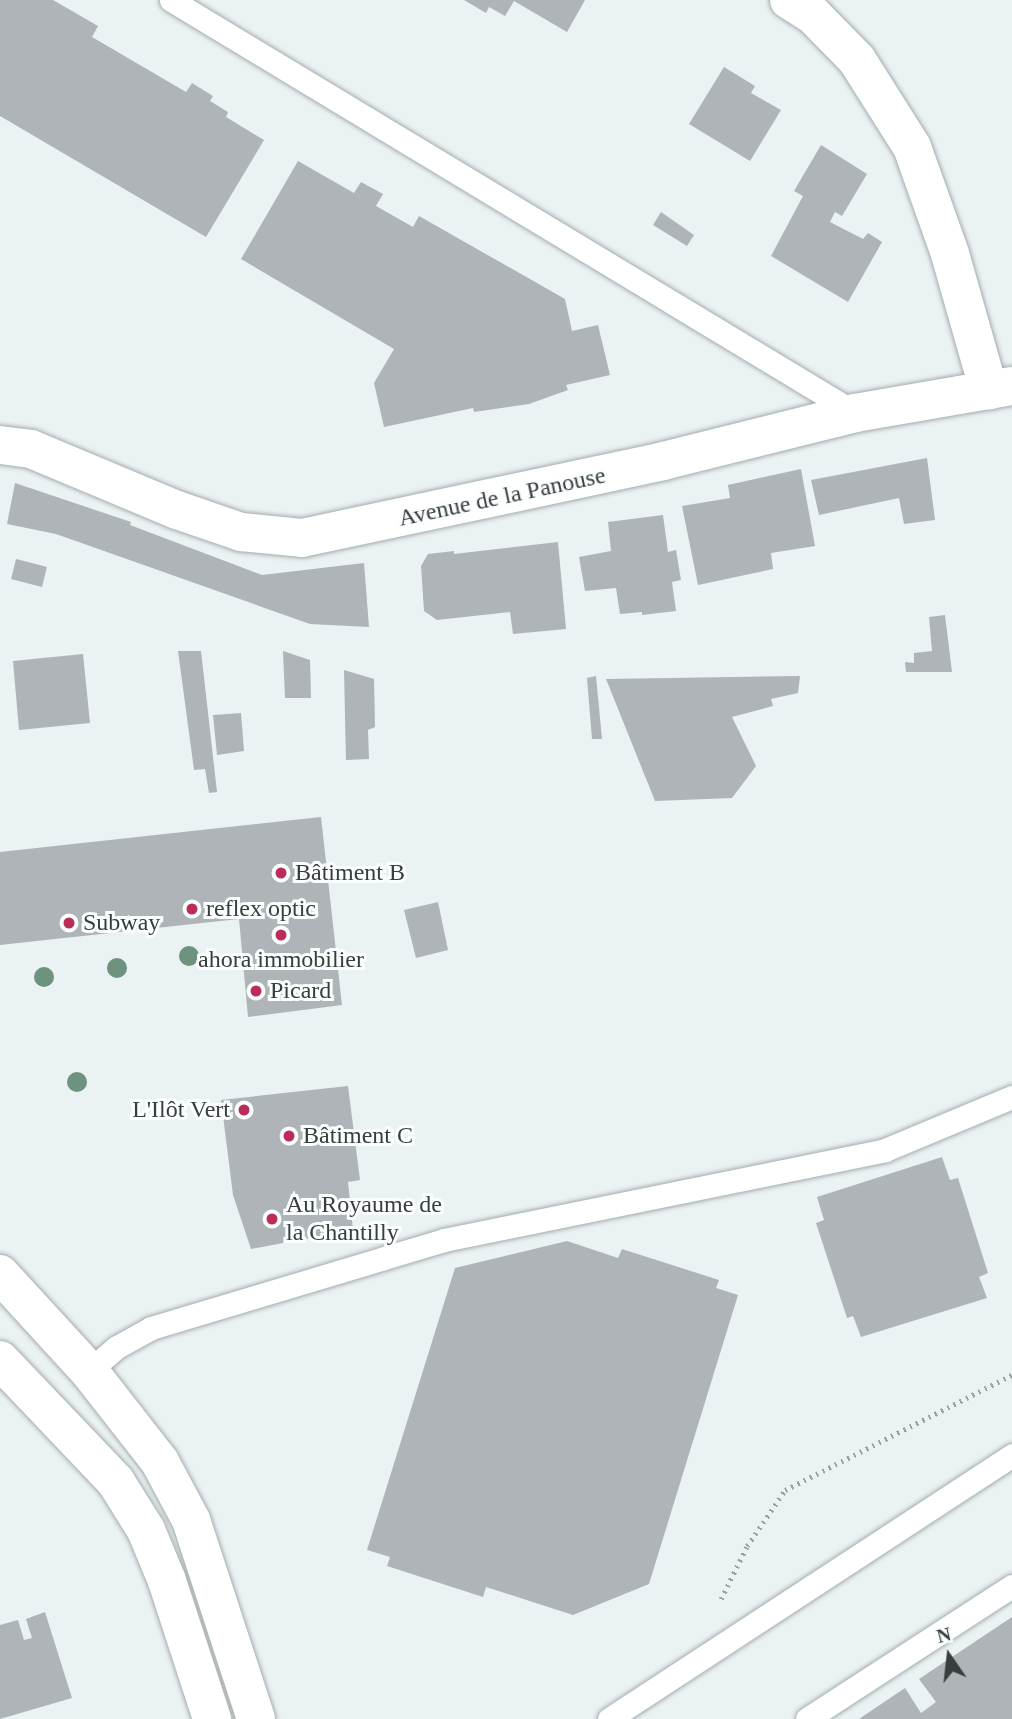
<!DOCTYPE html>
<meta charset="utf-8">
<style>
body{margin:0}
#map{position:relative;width:1012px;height:1719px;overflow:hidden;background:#eaf2f3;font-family:"Times New Roman",serif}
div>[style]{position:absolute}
.building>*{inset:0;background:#afb4b8}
.path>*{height:4.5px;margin-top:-2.25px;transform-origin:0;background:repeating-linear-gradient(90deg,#9ca1a2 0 2px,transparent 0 7px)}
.roads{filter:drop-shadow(0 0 2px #a5acae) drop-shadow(0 0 2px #a5acae)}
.lane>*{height:23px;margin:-11.5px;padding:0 11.5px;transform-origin:11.5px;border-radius:11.5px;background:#fff}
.street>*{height:38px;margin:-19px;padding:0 19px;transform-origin:19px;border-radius:19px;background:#fff}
.secondary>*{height:38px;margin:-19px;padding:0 19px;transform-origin:19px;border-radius:19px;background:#fff}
.trees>*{width:20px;height:20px;margin:-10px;border-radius:50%;background:#6d927d}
.dots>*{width:19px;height:19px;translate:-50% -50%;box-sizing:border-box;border:4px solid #fbfeff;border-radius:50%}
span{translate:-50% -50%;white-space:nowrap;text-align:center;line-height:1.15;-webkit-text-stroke:6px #fbfeff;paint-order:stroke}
.street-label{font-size:24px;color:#3a3d3e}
.poi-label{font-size:24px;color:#3a3d3e}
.left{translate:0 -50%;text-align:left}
.right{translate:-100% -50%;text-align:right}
.north{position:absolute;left:914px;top:1621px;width:70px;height:70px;-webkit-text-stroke:5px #fbfeff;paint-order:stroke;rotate:346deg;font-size:19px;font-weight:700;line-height:28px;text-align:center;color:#3a3d3e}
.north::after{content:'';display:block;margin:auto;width:24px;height:32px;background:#3a3d3e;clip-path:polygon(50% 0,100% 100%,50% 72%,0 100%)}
</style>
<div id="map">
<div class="building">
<div style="clip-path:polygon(0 0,53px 0,98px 26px,92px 37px,186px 92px,192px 83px,213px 96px,210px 101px,228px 112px,226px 117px,264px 140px,206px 237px,0 116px)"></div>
<div style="clip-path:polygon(464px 0,585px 0,567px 32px,514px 1px,505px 16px,489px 7px,486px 13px)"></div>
<div style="clip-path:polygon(724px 67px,755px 86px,751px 93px,781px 110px,750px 161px,689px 124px)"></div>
<div style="clip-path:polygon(821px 145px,867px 174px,842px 216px,835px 212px,830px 222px,863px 239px,868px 233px,882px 242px,848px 302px,771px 256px,803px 196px,794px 191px)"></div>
<div style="clip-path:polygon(298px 161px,354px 193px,361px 182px,383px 194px,376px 206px,413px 227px,419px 216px,565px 299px,572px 331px,598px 325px,610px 375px,566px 385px,568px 390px,529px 404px,474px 412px,473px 408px,384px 427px,374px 383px,394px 349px,241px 259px)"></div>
<div style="clip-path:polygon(661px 212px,694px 235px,687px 246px,653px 225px)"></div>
<div style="clip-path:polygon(927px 458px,935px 520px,904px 524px,899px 498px,819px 515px,811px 480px)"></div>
<div style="clip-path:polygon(801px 469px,815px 546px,771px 553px,773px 569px,698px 585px,682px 506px,730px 498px,728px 485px)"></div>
<div style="clip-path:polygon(15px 483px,131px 522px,130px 525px,262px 575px,364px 563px,369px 627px,310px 624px,56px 534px,7px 524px)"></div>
<div style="clip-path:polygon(663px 515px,668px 552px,676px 550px,681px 580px,672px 582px,676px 611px,642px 615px,642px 612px,620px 614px,616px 588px,585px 591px,579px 557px,611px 551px,608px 522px)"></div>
<div style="clip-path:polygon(558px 542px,566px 629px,513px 634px,510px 612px,437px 620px,424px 611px,421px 566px,428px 554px,454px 551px,454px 554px)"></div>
<div style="clip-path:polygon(16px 559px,47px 567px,42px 587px,11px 579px)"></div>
<div style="clip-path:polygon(945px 615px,952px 672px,906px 672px,905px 662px,914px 663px,914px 653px,932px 651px,929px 617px)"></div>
<div style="clip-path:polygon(178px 651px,201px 651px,217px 792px,209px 793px,205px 769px,194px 770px)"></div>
<div style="clip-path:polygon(283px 651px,310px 660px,311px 698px,285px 698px)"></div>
<div style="clip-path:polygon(83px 654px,90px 723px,19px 730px,13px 661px)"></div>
<div style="clip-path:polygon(344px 670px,374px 679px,375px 727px,368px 730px,369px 759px,346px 760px)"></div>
<div style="clip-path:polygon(596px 676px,602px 739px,592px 739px,587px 678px)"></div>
<div style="clip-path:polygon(800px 676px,798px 693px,771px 699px,773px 706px,732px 717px,756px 766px,732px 798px,655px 801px,606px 679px)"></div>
<div style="clip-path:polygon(241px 713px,244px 751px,217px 755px,213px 715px)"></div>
<div style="clip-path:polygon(321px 817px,342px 1005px,248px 1017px,239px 919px,0 945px,0 852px)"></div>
<div style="clip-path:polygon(438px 902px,448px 950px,416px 958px,404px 910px)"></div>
<div style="clip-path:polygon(348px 1086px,360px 1180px,348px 1182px,353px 1230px,251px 1249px,233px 1195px,221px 1100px)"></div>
<div style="clip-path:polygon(942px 1157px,950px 1180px,958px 1178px,988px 1273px,979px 1277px,987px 1298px,861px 1337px,853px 1316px,847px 1318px,816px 1223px,824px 1220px,817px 1197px)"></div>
<div style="clip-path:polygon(567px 1241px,618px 1258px,622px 1249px,719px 1280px,716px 1288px,738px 1295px,649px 1584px,573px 1615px,486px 1587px,483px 1597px,387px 1566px,390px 1557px,367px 1550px,455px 1268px)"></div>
<div style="clip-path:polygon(45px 1612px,72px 1698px,0 1719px,0 1625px,18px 1620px,24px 1640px,32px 1638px,26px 1619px)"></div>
<div style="clip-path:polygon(1012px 1617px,1012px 1719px,859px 1719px,905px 1688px,921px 1713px,936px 1702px,919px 1679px)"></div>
</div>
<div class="path">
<div style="left:721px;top:1599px;width:59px;rotate:-63.9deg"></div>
<div style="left:747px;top:1546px;width:68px;rotate:-55.8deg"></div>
<div style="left:785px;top:1490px;width:254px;rotate:-26.9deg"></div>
</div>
<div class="roads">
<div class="lane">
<div style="left:171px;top:0;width:799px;rotate:31.12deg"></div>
<div style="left:89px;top:1371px;width:37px;rotate:-41deg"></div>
<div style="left:117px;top:1347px;width:39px;rotate:-29deg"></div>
<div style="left:151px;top:1328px;width:243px;rotate:-16.7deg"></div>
<div style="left:384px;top:1258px;width:63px;rotate:-16.7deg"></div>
<div style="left:444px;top:1240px;width:450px;rotate:-11.5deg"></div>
<div style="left:885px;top:1150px;width:138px;rotate:-22.7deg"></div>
<div style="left:609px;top:1719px;width:482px;rotate:-33.2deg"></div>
<div style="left:807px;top:1719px;width:244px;rotate:-33deg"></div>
</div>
<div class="street">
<div style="left:789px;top:0;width:28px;rotate:32deg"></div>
<div style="left:813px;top:15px;width:63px;rotate:45.6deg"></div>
<div style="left:857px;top:60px;width:103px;rotate:57.7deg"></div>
<div style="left:912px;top:147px;width:114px;rotate:70.4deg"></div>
<div style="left:950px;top:254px;width:142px;rotate:74.1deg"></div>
<div style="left:0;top:445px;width:31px;rotate:7deg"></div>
<div style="left:31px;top:449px;width:158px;rotate:22.7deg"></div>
<div style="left:177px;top:510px;width:68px;rotate:19deg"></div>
<div style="left:241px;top:532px;width:61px;rotate:5.6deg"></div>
<div style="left:302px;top:538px;width:369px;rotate:-12deg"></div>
<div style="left:663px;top:461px;width:198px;rotate:-14deg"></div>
<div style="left:855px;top:413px;width:159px;rotate:-9.8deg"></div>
</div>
<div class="secondary">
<div style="left:0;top:1274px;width:132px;rotate:47.5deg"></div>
<div style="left:89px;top:1371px;width:115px;rotate:52deg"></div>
<div style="left:160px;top:1462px;width:66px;rotate:61.9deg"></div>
<div style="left:191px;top:1520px;width:209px;rotate:71.9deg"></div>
<div style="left:0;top:1360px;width:168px;rotate:46.4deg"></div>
<div style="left:116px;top:1482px;width:57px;rotate:58deg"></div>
<div style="left:146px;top:1530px;width:55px;rotate:67.6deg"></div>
<div style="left:167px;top:1581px;width:145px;rotate:71.9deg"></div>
</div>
</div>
<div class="trees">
<div style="left:189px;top:956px"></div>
<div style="left:117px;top:968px"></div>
<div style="left:44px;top:977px"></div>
<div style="left:77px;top:1082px"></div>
</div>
<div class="dots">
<div style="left:281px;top:873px;background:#bb2c59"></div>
<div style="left:192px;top:909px;background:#bb2c59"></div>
<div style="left:69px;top:923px;background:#bb2c59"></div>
<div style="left:281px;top:935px;background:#bb2c59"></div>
<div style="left:256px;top:991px;background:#bb2c59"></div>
<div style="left:244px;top:1110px;background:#bb2c59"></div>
<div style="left:289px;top:1136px;background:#bb2c59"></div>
<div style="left:272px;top:1219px;background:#bb2c59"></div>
</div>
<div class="street-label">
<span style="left:502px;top:497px;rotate:-12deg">Avenue de la Panouse</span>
</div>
<div class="poi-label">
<span class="left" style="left:295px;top:873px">Bâtiment B</span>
<span class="left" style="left:206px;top:909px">reflex optic</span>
<span class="left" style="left:83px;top:923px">Subway</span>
<span style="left:281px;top:960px">ahora immobilier</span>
<span class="left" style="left:270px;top:991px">Picard</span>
<span class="right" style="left:230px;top:1110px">L'Ilôt Vert</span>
<span class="left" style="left:303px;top:1136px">Bâtiment C</span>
<span class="left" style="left:286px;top:1219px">Au Royaume de<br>la Chantilly</span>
</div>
<div class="north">N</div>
</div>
